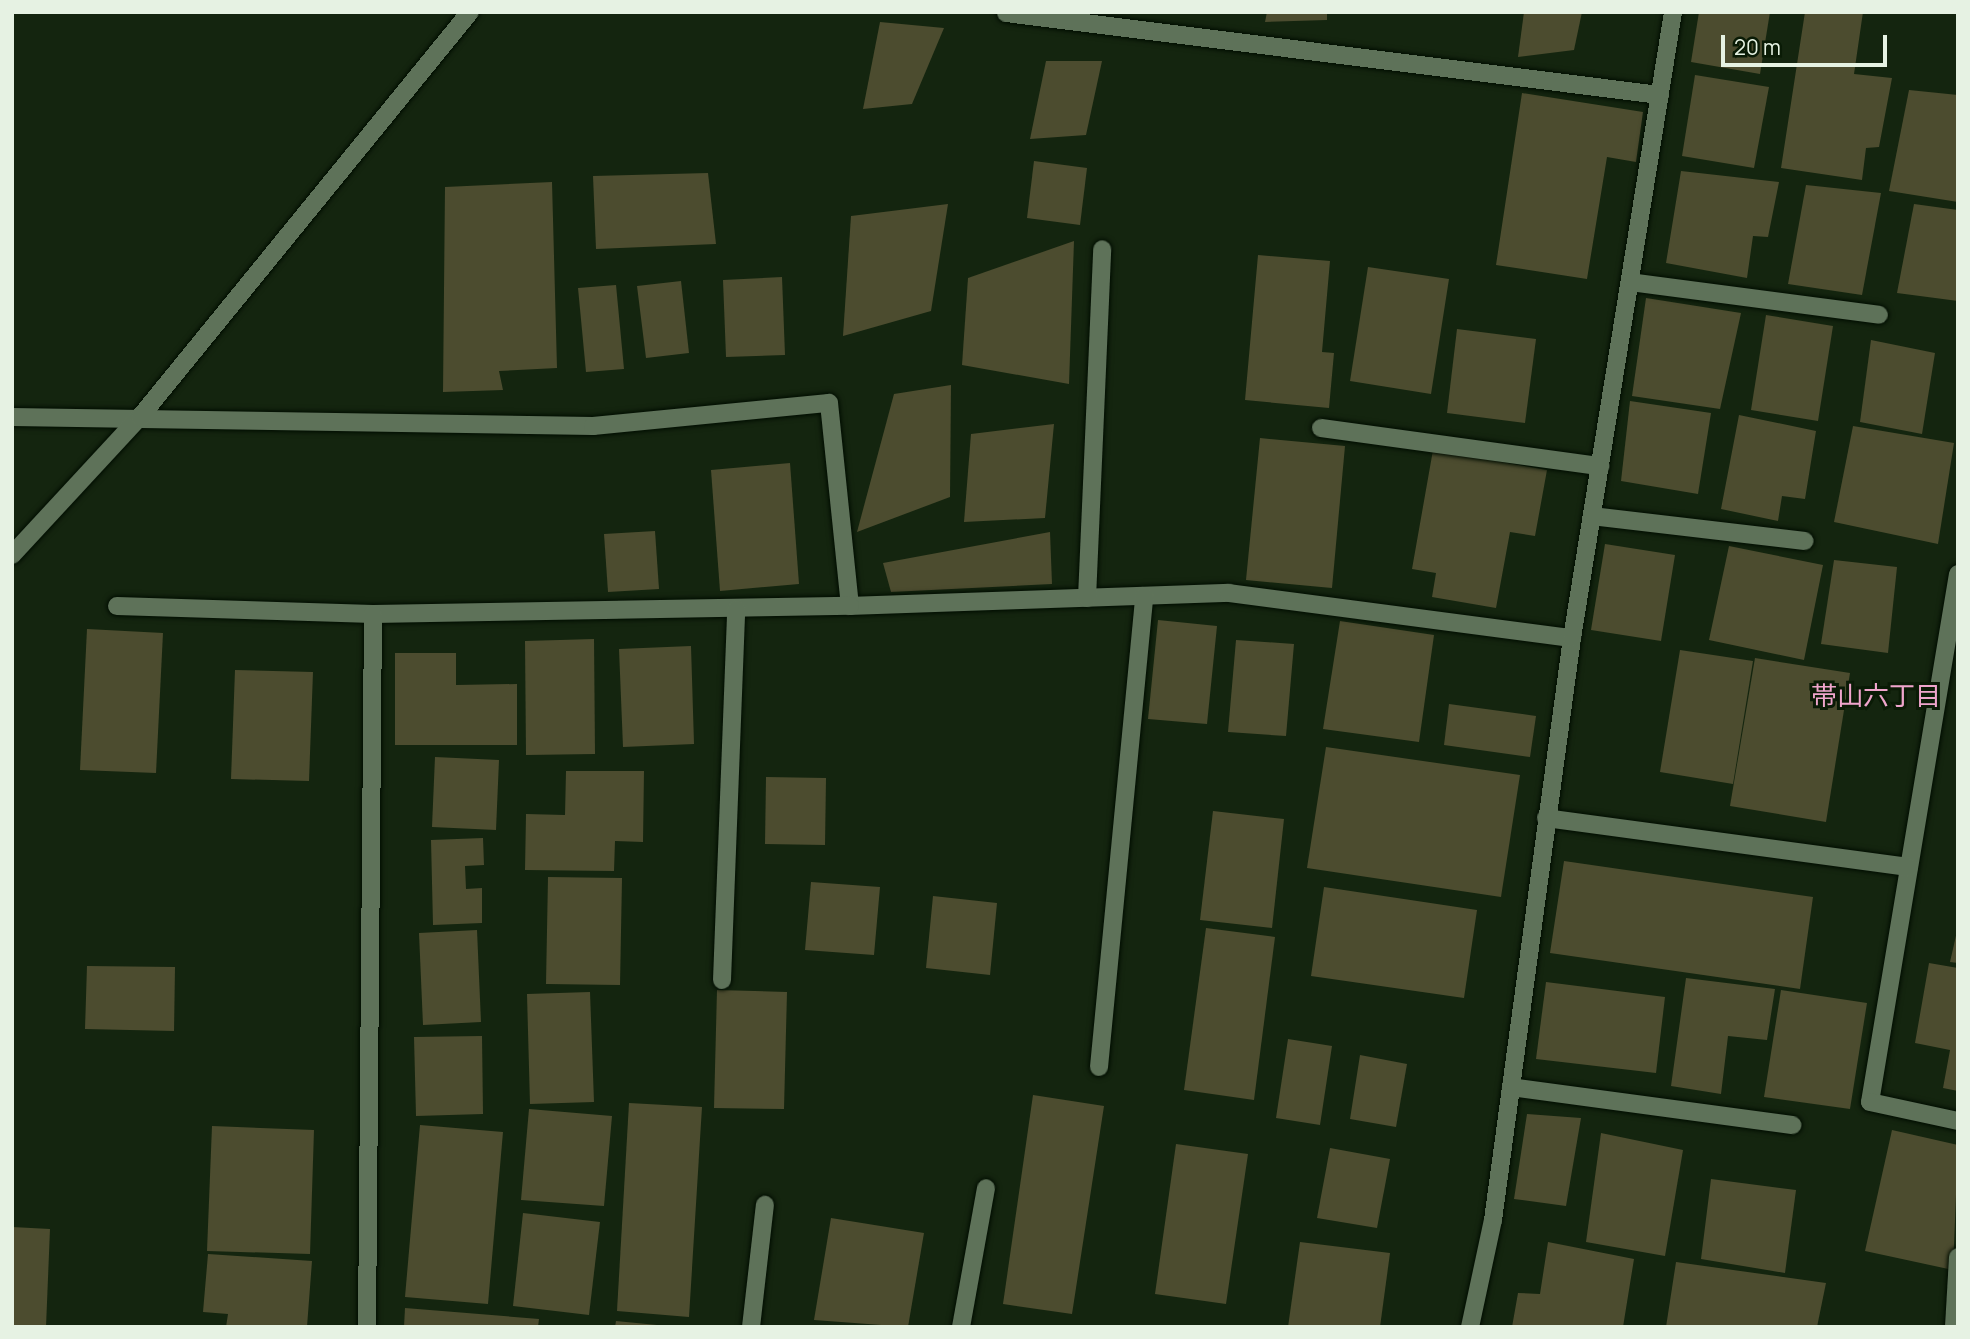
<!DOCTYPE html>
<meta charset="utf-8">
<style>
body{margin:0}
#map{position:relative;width:1970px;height:1339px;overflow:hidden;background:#14250f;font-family:Manrope,"Noto Sans JP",sans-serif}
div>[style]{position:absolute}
.building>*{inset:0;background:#4c4c2f}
.roads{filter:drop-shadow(0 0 2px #010d00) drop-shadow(0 0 2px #010d00)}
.minor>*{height:18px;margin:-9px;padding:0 9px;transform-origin:9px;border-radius:9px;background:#5e7259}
span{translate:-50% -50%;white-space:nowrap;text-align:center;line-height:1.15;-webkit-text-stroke:6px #0a1b06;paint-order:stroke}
.neighbourhood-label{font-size:26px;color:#efa5cc}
.frame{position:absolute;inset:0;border:14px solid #e6f2e3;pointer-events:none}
.scale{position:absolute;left:1721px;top:35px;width:166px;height:32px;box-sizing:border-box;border:4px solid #e6f2e3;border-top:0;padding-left:9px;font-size:21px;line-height:24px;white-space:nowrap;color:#e6f2e3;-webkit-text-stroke:5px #0a1b06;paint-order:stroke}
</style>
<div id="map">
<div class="building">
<div style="clip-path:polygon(1267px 12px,1327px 12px,1327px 20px,1265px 22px)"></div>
<div style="clip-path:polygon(1524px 12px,1582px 12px,1574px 50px,1518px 57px)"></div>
<div style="clip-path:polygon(1699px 12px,1770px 12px,1760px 74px,1691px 62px)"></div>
<div style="clip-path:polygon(1805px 12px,1863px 12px,1854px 74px,1892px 78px,1879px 147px,1866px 148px,1862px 180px,1781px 168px)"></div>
<div style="clip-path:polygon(880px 22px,944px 28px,912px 104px,863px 109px)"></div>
<div style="clip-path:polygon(1046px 61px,1102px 61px,1086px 135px,1030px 139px)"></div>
<div style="clip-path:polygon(1695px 75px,1769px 87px,1754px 168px,1682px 156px)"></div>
<div style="clip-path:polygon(1909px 90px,1958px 95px,1958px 202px,1889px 191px)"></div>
<div style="clip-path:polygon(1522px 93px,1643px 112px,1636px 162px,1607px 157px,1587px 279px,1496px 265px)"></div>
<div style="clip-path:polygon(1034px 161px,1087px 168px,1080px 225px,1027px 218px)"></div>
<div style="clip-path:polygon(1681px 171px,1779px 182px,1768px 237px,1753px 236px,1747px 278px,1666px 263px)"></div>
<div style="clip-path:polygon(708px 173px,716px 244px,596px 249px,593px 176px)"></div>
<div style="clip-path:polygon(552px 182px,557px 368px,499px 371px,503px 390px,443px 392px,445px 187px)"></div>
<div style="clip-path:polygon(1806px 185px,1881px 193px,1862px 295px,1788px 284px)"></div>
<div style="clip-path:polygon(948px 204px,931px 311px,843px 336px,851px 216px)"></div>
<div style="clip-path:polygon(1914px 204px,1958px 210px,1958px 301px,1897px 293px)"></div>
<div style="clip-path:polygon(1074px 241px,1069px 384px,962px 365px,968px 278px)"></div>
<div style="clip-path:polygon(1258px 255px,1330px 261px,1322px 352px,1334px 353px,1329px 408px,1245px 400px)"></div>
<div style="clip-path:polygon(1368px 267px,1449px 279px,1431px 394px,1350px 381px)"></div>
<div style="clip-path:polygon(782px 277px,785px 355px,726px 357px,723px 280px)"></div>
<div style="clip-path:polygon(681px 281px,689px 353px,646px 358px,637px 286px)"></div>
<div style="clip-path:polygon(616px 285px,624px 369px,586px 372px,578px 288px)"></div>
<div style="clip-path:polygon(1646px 298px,1741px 313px,1720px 409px,1632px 396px)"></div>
<div style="clip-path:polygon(1766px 315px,1833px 326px,1818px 421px,1751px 410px)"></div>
<div style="clip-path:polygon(1457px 329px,1536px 339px,1525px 423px,1447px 413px)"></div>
<div style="clip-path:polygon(1871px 340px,1935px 353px,1922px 434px,1860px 422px)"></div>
<div style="clip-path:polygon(951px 385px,950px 497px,857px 532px,894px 394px)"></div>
<div style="clip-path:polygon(1630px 401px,1711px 413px,1698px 494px,1621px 481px)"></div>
<div style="clip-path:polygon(1739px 415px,1816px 431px,1805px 499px,1782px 496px,1778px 521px,1721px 509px)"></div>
<div style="clip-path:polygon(1054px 424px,1045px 518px,964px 522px,971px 434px)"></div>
<div style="clip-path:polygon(1853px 426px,1954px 443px,1938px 544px,1834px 522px)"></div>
<div style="clip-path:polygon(1260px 438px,1345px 446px,1332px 588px,1246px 580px)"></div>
<div style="clip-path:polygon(1433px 450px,1547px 470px,1535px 536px,1510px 532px,1496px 608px,1432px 597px,1436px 573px,1412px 569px)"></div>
<div style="clip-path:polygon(790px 463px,799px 584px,720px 591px,711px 470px)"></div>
<div style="clip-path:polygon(655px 531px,659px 589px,608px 592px,604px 534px)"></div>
<div style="clip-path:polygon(1050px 532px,1052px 584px,891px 592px,883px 563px)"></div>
<div style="clip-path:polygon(1605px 544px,1675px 555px,1661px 641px,1591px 630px)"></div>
<div style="clip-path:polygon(1729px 546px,1823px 565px,1804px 660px,1709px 640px)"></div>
<div style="clip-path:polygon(1834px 560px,1897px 567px,1888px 653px,1821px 644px)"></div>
<div style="clip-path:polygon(1158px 620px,1217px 626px,1207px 724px,1148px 719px)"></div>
<div style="clip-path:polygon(1340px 621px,1434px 635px,1419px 742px,1323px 729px)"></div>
<div style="clip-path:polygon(87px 629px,163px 633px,156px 773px,80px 770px)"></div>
<div style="clip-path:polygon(594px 639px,595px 754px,526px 755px,525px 641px)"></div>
<div style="clip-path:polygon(1236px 640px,1294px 644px,1286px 736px,1228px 732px)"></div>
<div style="clip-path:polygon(691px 646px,694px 744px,623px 747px,619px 649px)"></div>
<div style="clip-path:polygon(1680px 650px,1753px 661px,1733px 784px,1660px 772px)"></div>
<div style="clip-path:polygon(395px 653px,456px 653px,456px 685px,517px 684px,517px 745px,395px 745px)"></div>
<div style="clip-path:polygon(1755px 658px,1850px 673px,1826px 822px,1730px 806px)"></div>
<div style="clip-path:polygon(235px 670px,313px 672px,309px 781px,231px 779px)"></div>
<div style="clip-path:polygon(1449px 704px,1536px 716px,1530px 757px,1444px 745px)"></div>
<div style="clip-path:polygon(1326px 747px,1520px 775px,1501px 897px,1307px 868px)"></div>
<div style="clip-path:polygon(435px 757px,499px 760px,496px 830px,432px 827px)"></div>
<div style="clip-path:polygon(566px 771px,644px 771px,643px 842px,615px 841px,614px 871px,525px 870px,526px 814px,565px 815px)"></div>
<div style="clip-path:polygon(766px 777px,826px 778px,825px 845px,765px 844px)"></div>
<div style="clip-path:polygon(1213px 811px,1284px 819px,1272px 928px,1200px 920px)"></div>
<div style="clip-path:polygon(483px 838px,484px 865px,465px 866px,466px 889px,482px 888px,482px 923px,433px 925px,431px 840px)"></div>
<div style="clip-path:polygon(1564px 861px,1813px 897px,1800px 989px,1550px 953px)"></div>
<div style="clip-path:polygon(548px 877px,622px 878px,620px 985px,546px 984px)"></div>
<div style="clip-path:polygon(811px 882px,880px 887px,874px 955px,805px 950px)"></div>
<div style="clip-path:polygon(1324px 887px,1477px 910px,1464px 998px,1311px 976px)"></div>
<div style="clip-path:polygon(933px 896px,997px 903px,990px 975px,926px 968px)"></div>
<div style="clip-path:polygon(1958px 927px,1958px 963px,1950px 962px)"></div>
<div style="clip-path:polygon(1206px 928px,1275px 937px,1254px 1100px,1184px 1090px)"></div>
<div style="clip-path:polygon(477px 930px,481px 1022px,423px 1025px,419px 933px)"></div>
<div style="clip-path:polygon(1929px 963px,1958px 968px,1958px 1091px,1943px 1088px,1950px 1050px,1915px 1043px)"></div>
<div style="clip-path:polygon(87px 966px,175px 967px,174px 1031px,85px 1029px)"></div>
<div style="clip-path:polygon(1686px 978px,1775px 989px,1767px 1040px,1728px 1036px,1721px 1094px,1671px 1086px)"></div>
<div style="clip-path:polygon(1546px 982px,1665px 997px,1656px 1073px,1536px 1059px)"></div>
<div style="clip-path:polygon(717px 990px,787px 992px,784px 1109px,714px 1108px)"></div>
<div style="clip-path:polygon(1781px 990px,1867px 1003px,1850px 1109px,1764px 1097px)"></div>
<div style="clip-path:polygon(590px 992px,594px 1102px,530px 1104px,527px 994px)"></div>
<div style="clip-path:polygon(482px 1036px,483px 1114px,416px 1116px,414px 1037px)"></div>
<div style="clip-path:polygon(1288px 1039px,1332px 1046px,1320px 1125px,1276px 1118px)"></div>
<div style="clip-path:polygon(1360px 1055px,1407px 1064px,1396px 1127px,1350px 1119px)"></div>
<div style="clip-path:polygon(1033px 1095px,1104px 1106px,1072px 1314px,1003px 1304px)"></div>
<div style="clip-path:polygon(629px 1103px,702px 1107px,689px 1317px,617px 1311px)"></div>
<div style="clip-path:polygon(529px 1109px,612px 1116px,604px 1206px,521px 1200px)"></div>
<div style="clip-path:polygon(1527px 1114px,1581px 1118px,1566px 1206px,1514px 1199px)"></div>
<div style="clip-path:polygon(420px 1125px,503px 1132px,488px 1304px,405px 1297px)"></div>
<div style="clip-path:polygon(212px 1126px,314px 1130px,310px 1254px,207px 1251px)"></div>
<div style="clip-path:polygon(1892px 1130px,1958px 1145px,1953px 1270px,1865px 1251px)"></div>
<div style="clip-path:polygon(1601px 1133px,1683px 1150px,1665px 1256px,1586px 1242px)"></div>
<div style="clip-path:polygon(1176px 1144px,1248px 1154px,1226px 1304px,1155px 1294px)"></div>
<div style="clip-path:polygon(1330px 1148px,1390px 1159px,1377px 1228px,1317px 1218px)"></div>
<div style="clip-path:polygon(1711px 1179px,1796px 1190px,1785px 1273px,1701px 1259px)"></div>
<div style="clip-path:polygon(523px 1213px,600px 1222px,589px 1315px,513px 1306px)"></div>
<div style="clip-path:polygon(831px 1218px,924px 1233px,908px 1327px,814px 1320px)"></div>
<div style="clip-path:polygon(12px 1227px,50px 1229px,46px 1327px,12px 1327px)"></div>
<div style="clip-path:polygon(1300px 1242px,1390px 1253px,1380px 1327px,1288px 1327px)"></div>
<div style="clip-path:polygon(1548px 1242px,1634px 1259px,1623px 1327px,1512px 1327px,1518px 1293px,1540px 1294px)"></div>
<div style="clip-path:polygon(208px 1254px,312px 1261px,307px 1327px,226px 1327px,228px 1314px,203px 1312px)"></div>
<div style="clip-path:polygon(1676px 1262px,1826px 1283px,1817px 1327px,1666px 1327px)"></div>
<div style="clip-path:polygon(405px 1308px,539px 1319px,538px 1327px,404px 1327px)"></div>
<div style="clip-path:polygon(616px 1321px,657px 1325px,657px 1327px,615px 1327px)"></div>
</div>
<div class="roads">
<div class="minor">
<div style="left:1006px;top:13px;width:659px;rotate:7.15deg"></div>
<div style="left:1630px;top:282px;width:251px;rotate:7.5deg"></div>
<div style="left:12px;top:417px;width:581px;rotate:0.89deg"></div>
<div style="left:593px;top:426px;width:237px;rotate:-5.6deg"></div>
<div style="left:829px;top:403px;width:204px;rotate:84.1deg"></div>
<div style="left:850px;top:606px;width:379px;rotate:-2deg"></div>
<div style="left:1229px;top:593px;width:346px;rotate:7.5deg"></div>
<div style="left:1321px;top:428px;width:282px;rotate:7.8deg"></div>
<div style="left:1592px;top:516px;width:214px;rotate:6.7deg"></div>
<div style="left:12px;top:555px;width:188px;rotate:-47.2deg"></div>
<div style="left:140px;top:417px;width:522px;rotate:-50.83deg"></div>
<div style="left:1958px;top:574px;width:535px;rotate:99.46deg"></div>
<div style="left:1870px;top:1102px;width:90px;rotate:12.2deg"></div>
<div style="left:1087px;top:598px;width:349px;rotate:-87.5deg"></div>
<div style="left:117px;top:606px;width:256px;rotate:1.8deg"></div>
<div style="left:373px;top:614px;width:477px;rotate:-1deg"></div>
<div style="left:1546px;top:818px;width:366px;rotate:7.7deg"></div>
<div style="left:722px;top:980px;width:371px;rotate:-87.8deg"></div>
<div style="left:1099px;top:1067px;width:473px;rotate:-84.5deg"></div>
<div style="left:1511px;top:1087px;width:284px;rotate:7.7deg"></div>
<div style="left:367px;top:1327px;width:713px;rotate:-89.52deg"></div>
<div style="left:751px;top:1327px;width:123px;rotate:-83.5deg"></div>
<div style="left:961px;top:1327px;width:141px;rotate:-79.8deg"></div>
<div style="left:1470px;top:1327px;width:109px;rotate:-77.9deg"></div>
<div style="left:1493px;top:1220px;width:587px;rotate:-82.27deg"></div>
<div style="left:1572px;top:638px;width:634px;rotate:-80.83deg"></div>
<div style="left:1954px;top:1327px;width:70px;rotate:-86.7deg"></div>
</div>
</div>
<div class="neighbourhood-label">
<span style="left:1876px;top:696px">帯山六丁目</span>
</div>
<div class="frame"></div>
<div class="scale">20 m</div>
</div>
